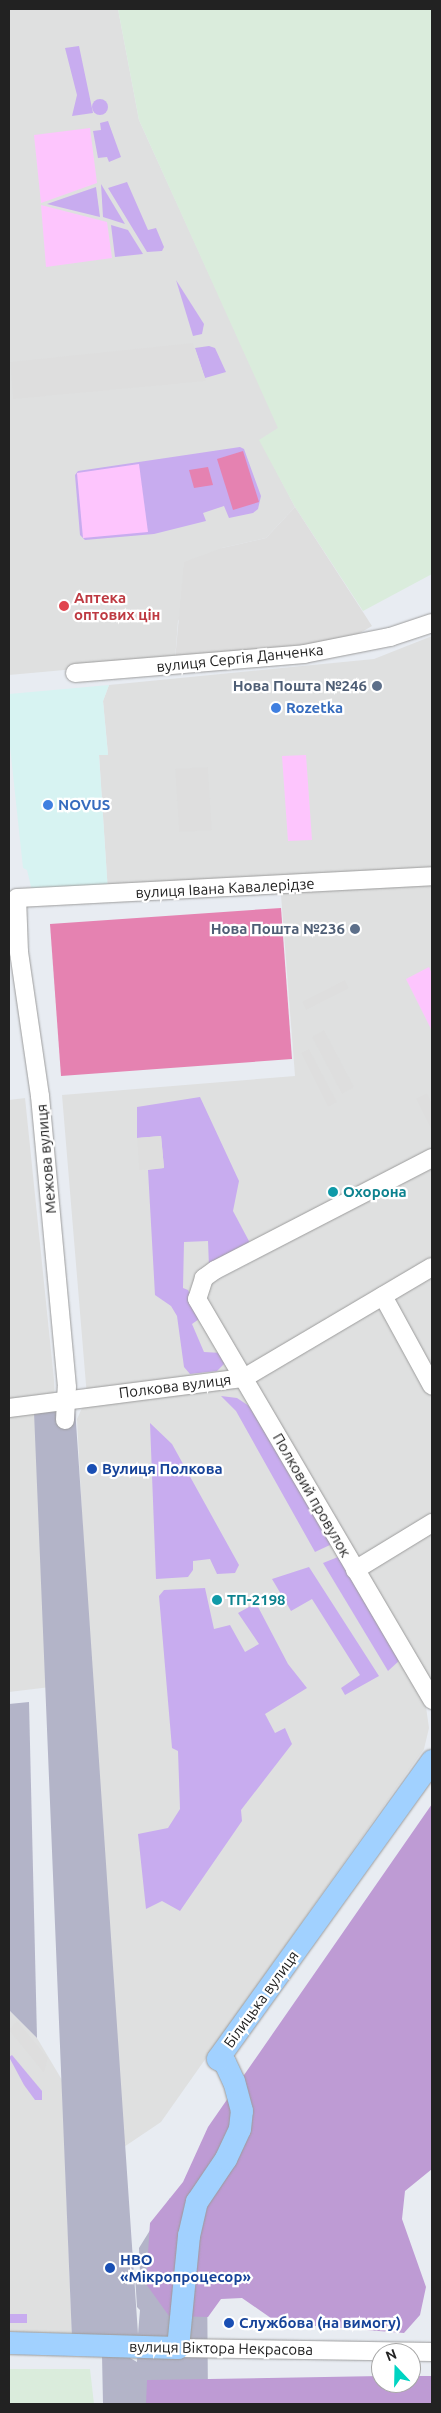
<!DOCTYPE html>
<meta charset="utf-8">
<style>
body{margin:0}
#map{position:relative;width:441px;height:2413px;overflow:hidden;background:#e8ecf2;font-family:Ubuntu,sans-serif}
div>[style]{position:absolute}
.residential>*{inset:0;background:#dfe0e0}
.commercial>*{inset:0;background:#d7f3f2}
.industrial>*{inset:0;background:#daecdc}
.construction>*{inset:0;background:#b3b4c8}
.grass>*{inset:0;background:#c8acef}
.round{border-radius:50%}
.forest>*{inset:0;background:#be9bd4}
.park>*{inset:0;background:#fdc5fd}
.pitch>*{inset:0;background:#e582b1}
.parking>*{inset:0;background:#dedede}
.roads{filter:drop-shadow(0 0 1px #9c9c9c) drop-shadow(0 0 1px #9c9c9c)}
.minor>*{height:18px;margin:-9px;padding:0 9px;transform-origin:9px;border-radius:9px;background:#fff}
.major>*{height:22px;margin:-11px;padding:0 11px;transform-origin:11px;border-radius:11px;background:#a1d1ff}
.dots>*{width:14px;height:14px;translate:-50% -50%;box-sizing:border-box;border:2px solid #fff;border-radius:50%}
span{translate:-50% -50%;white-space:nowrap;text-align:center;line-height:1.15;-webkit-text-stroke:4.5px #fff;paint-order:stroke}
.health-label{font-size:15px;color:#be3a42;font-weight:700}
.left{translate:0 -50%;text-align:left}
.street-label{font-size:15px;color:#222}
.service-label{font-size:15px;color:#4e5e75;font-weight:700}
.right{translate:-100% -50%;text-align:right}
.shop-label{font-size:15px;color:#366cbe;font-weight:700}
.culture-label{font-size:15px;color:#0d838f;font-weight:700}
.transit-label{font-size:15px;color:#164399;font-weight:700}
.frame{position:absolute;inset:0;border:10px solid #222;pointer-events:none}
.north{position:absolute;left:371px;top:2343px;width:50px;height:50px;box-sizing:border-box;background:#fff;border:1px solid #a7a7a7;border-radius:50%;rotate:339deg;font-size:14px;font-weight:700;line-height:20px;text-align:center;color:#222}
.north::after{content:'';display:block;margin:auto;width:18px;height:22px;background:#00d4c2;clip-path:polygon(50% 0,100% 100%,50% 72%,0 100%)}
</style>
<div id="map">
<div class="residential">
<div style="clip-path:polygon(9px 9px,118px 9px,139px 120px,279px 428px,260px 440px,295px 507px,266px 538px,222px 548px,178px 621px,175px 660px,9px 675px)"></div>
<div style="clip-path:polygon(432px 636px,432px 1150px,198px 1288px,409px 1664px,426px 1707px,429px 1728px,424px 1749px,161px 2122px,115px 2153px,77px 1419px,87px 1397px,62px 1095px,295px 1076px,280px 882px,108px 893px,99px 754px,108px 754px,103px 701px,109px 685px,374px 659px)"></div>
<div style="clip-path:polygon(25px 1098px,54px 1380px,67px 1685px,9px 1692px,9px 1100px)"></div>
<div style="clip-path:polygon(432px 1166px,432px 1688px,205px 1297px,204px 1287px)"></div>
<div style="clip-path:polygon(9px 2010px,37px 2038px,62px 2080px,72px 2339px,9px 2338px)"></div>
</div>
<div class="commercial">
<div style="clip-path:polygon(109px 685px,103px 701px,108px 755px,99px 755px,108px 893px,33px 895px,27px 870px,23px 868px,9px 737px,9px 694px)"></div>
</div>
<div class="industrial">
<div style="clip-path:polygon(118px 9px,432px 9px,432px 574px,363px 611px,295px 507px,259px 440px,278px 428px,139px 120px)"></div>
<div style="clip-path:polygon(9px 2369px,90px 2369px,94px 2404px,9px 2404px)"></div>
</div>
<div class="construction">
<div style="clip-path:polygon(75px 1408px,138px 2334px,140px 2310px,137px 2307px,135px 2275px,140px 2274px,139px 2248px,170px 2198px,207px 2269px,208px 2404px,103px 2404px,102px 2355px,125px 2355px,137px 2362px,138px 2339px,72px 2339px,34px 1412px)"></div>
<div style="clip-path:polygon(29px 1702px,37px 2038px,9px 2010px,9px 1704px)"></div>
</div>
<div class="grass">
<div style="clip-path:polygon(79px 46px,93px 113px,72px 116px,77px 95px,65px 48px)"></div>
<div class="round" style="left:92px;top:99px;width:16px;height:16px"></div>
<div style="clip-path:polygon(108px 121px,121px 157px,109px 162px,107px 157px,98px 158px,93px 131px,101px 130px,100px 123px)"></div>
<div style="clip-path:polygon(127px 182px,148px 230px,156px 228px,164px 247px,162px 251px,147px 252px,108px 188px)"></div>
<div style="clip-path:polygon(101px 184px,125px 224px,103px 217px)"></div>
<div style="clip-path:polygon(96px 187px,100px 217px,47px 204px)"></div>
<div style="clip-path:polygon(111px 225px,128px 230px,143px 254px,115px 257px)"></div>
<div style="clip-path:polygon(176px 280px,204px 324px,202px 334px,193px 336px)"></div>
<div style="clip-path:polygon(209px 346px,215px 348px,226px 372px,205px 378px,195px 348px)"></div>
<div style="clip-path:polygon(240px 447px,244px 449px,261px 496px,258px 509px,253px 513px,229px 518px,224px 506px,203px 513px,206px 521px,154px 534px,85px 540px,80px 535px,75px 475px,78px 471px)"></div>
<div style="clip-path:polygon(200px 1097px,239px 1181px,233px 1211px,250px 1243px,209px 1267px,208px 1241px,184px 1242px,183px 1288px,188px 1290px,200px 1313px,199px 1319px,192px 1324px,204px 1352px,222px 1353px,225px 1363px,217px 1371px,190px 1374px,184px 1367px,177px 1316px,171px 1306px,155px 1295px,148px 1170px,164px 1168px,161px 1136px,137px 1138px,137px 1107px)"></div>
<div style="clip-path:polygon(221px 1396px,237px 1398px,249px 1406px,332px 1544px,315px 1552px,236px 1411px)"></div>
<div style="clip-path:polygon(150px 1423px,172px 1444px,239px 1565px,235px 1573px,217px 1574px,210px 1559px,193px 1561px,193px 1570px,188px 1577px,156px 1579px)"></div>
<div style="clip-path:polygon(338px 1557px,400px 1660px,388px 1671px,323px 1563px)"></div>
<div style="clip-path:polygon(309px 1567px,379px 1676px,345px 1695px,341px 1688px,360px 1675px,312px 1599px,291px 1611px,272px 1579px)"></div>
<div style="clip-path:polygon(205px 1588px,214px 1629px,230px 1625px,245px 1652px,259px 1644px,238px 1613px,256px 1603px,288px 1664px,307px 1688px,265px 1714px,275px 1733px,285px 1728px,292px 1744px,241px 1810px,242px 1821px,180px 1911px,162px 1901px,146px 1909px,138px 1834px,168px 1828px,180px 1809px,178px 1751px,172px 1748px,159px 1596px,164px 1590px)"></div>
<div style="clip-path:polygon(12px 2055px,42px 2091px,42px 2100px,35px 2100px,24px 2085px,9px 2057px)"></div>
<div style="clip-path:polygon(9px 2314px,27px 2314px,27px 2323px,9px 2323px)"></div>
</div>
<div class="forest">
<div style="clip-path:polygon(432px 1804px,432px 2169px,405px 2191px,402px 2219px,426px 2287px,420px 2315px,404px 2333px,278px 2323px,242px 2298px,221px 2299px,208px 2317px,169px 2316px,146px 2284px,150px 2223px,183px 2182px,208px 2127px)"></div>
<div style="clip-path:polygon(381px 2376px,381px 2383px,411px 2383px,411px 2376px,432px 2376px,432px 2404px,146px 2404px,147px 2380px)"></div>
</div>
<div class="park">
<div style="clip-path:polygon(90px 128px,97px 183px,41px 203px,34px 135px)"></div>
<div style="clip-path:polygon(41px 205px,107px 222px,112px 258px,46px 267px)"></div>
<div style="clip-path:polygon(139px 464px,148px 532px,83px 538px,77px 473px)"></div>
<div style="clip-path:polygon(306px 755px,312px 840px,288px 841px,282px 756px)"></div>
<div style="clip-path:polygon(429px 967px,432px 974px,432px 1031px,406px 979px)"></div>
</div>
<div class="pitch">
<div style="clip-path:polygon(243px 451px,259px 502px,233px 510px,217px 459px)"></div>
<div style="clip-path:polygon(208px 467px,213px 485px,194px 488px,189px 470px)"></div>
<div style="clip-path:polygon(281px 908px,292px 1059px,61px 1076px,50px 924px)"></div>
</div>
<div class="parking">
<div style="clip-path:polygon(193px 343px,206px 381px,13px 399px,10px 362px)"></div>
<div style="clip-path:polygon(295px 507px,372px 626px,353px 637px,308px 649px,175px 660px,184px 562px,222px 548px,266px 538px)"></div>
<div style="clip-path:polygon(208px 767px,212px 830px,179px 832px,175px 769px)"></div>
<div style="clip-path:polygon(345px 980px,349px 988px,306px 1010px,302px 1002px)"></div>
<div style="clip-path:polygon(324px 1030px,354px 1087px,342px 1094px,312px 1037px)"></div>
<div style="clip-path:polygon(309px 1049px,337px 1102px,328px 1107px,301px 1053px)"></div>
<div style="clip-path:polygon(427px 1093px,432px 1104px,432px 1131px,416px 1099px)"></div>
<div style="clip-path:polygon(161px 1136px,164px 1168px,139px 1170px,137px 1138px)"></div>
<div style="clip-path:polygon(17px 2021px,48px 2058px,44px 2073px,9px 2030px)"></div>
</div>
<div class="roads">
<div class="minor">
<div style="left:75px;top:673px;width:230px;rotate:-4.7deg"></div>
<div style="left:304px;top:654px;width:88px;rotate:-11.2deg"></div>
<div style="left:390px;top:637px;width:44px;rotate:-18.4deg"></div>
<div style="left:432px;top:1158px;width:244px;rotate:152.7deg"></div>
<div style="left:215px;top:1270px;width:14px;rotate:144deg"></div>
<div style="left:204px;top:1278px;width:22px;rotate:108deg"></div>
<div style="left:197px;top:1299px;width:465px;rotate:59.6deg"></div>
<div style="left:383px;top:1296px;width:102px;rotate:61.4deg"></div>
<div style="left:9px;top:1408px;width:237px;rotate:-7.3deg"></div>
<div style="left:244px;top:1378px;width:218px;rotate:-30.6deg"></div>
<div style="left:65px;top:1420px;width:33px;rotate:-87deg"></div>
<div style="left:67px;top:1387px;width:292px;rotate:-95.3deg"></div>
<div style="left:40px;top:1096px;width:146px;rotate:-98.3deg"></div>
<div style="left:19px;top:952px;width:54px;rotate:-92.1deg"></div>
<div style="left:17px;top:898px;width:416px;rotate:-3deg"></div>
<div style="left:355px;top:1570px;width:90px;rotate:-31.4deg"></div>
<div style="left:178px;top:2348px;width:254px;rotate:0.9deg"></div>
</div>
<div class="major">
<div style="left:9px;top:2343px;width:169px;rotate:1.7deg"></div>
<div style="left:178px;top:2348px;width:113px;rotate:-84.4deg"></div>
<div style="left:189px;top:2236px;width:35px;rotate:-77deg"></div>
<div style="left:197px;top:2202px;width:52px;rotate:-56deg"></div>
<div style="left:226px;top:2159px;width:33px;rotate:-65deg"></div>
<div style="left:240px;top:2129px;width:18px;rotate:-84deg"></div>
<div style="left:242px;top:2111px;width:30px;rotate:-105deg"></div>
<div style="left:234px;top:2082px;width:21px;rotate:-115deg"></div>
<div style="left:225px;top:2063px;width:8px;rotate:-150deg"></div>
<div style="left:218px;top:2059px;width:367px;rotate:-54.3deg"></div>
</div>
</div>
<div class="dots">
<div style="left:64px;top:606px;background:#e0444e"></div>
<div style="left:377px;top:686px;background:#5c6f8a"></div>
<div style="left:276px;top:708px;background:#3f7fe0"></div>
<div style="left:48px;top:805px;background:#3f7fe0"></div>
<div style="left:355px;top:929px;background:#5c6f8a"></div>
<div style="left:333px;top:1192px;background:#0f9aa8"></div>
<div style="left:92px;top:1469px;background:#1a4fb4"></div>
<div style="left:217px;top:1600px;background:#0f9aa8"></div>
<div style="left:110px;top:2268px;background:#1a4fb4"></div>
<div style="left:229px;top:2323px;background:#1a4fb4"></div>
</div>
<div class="health-label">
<span class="left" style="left:74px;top:606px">Аптека<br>оптових цін</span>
</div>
<div class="street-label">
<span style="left:240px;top:658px;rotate:-6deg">вулиця Сергія Данченка</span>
<span style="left:225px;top:888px;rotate:-3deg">вулиця Івана Кавалерідзе</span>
<span style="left:46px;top:1159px;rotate:-95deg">Межова вулиця</span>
<span style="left:175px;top:1386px;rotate:-7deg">Полкова вулиця</span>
<span style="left:312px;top:1495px;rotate:60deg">Полковий провулок</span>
<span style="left:261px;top:1999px;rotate:-54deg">Білицька вулиця</span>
<span style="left:221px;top:2348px;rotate:1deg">вулиця Віктора Некрасова</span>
</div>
<div class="service-label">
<span class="right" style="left:367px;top:686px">Нова Пошта №246</span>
<span class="right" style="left:345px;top:929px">Нова Пошта №236</span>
</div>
<div class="shop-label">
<span class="left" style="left:286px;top:708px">Rozetka</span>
<span class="left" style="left:58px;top:805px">NOVUS</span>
</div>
<div class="culture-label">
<span class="left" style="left:343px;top:1192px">Охорона</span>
<span class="left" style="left:227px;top:1600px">ТП-2198</span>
</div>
<div class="transit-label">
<span class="left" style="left:102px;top:1469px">Вулиця Полкова</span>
<span class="left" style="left:120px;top:2268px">НВО<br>«Мікропроцесор»</span>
<span class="left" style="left:239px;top:2323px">Службова (на вимогу)</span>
</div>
<div class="frame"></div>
<div class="north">N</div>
</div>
